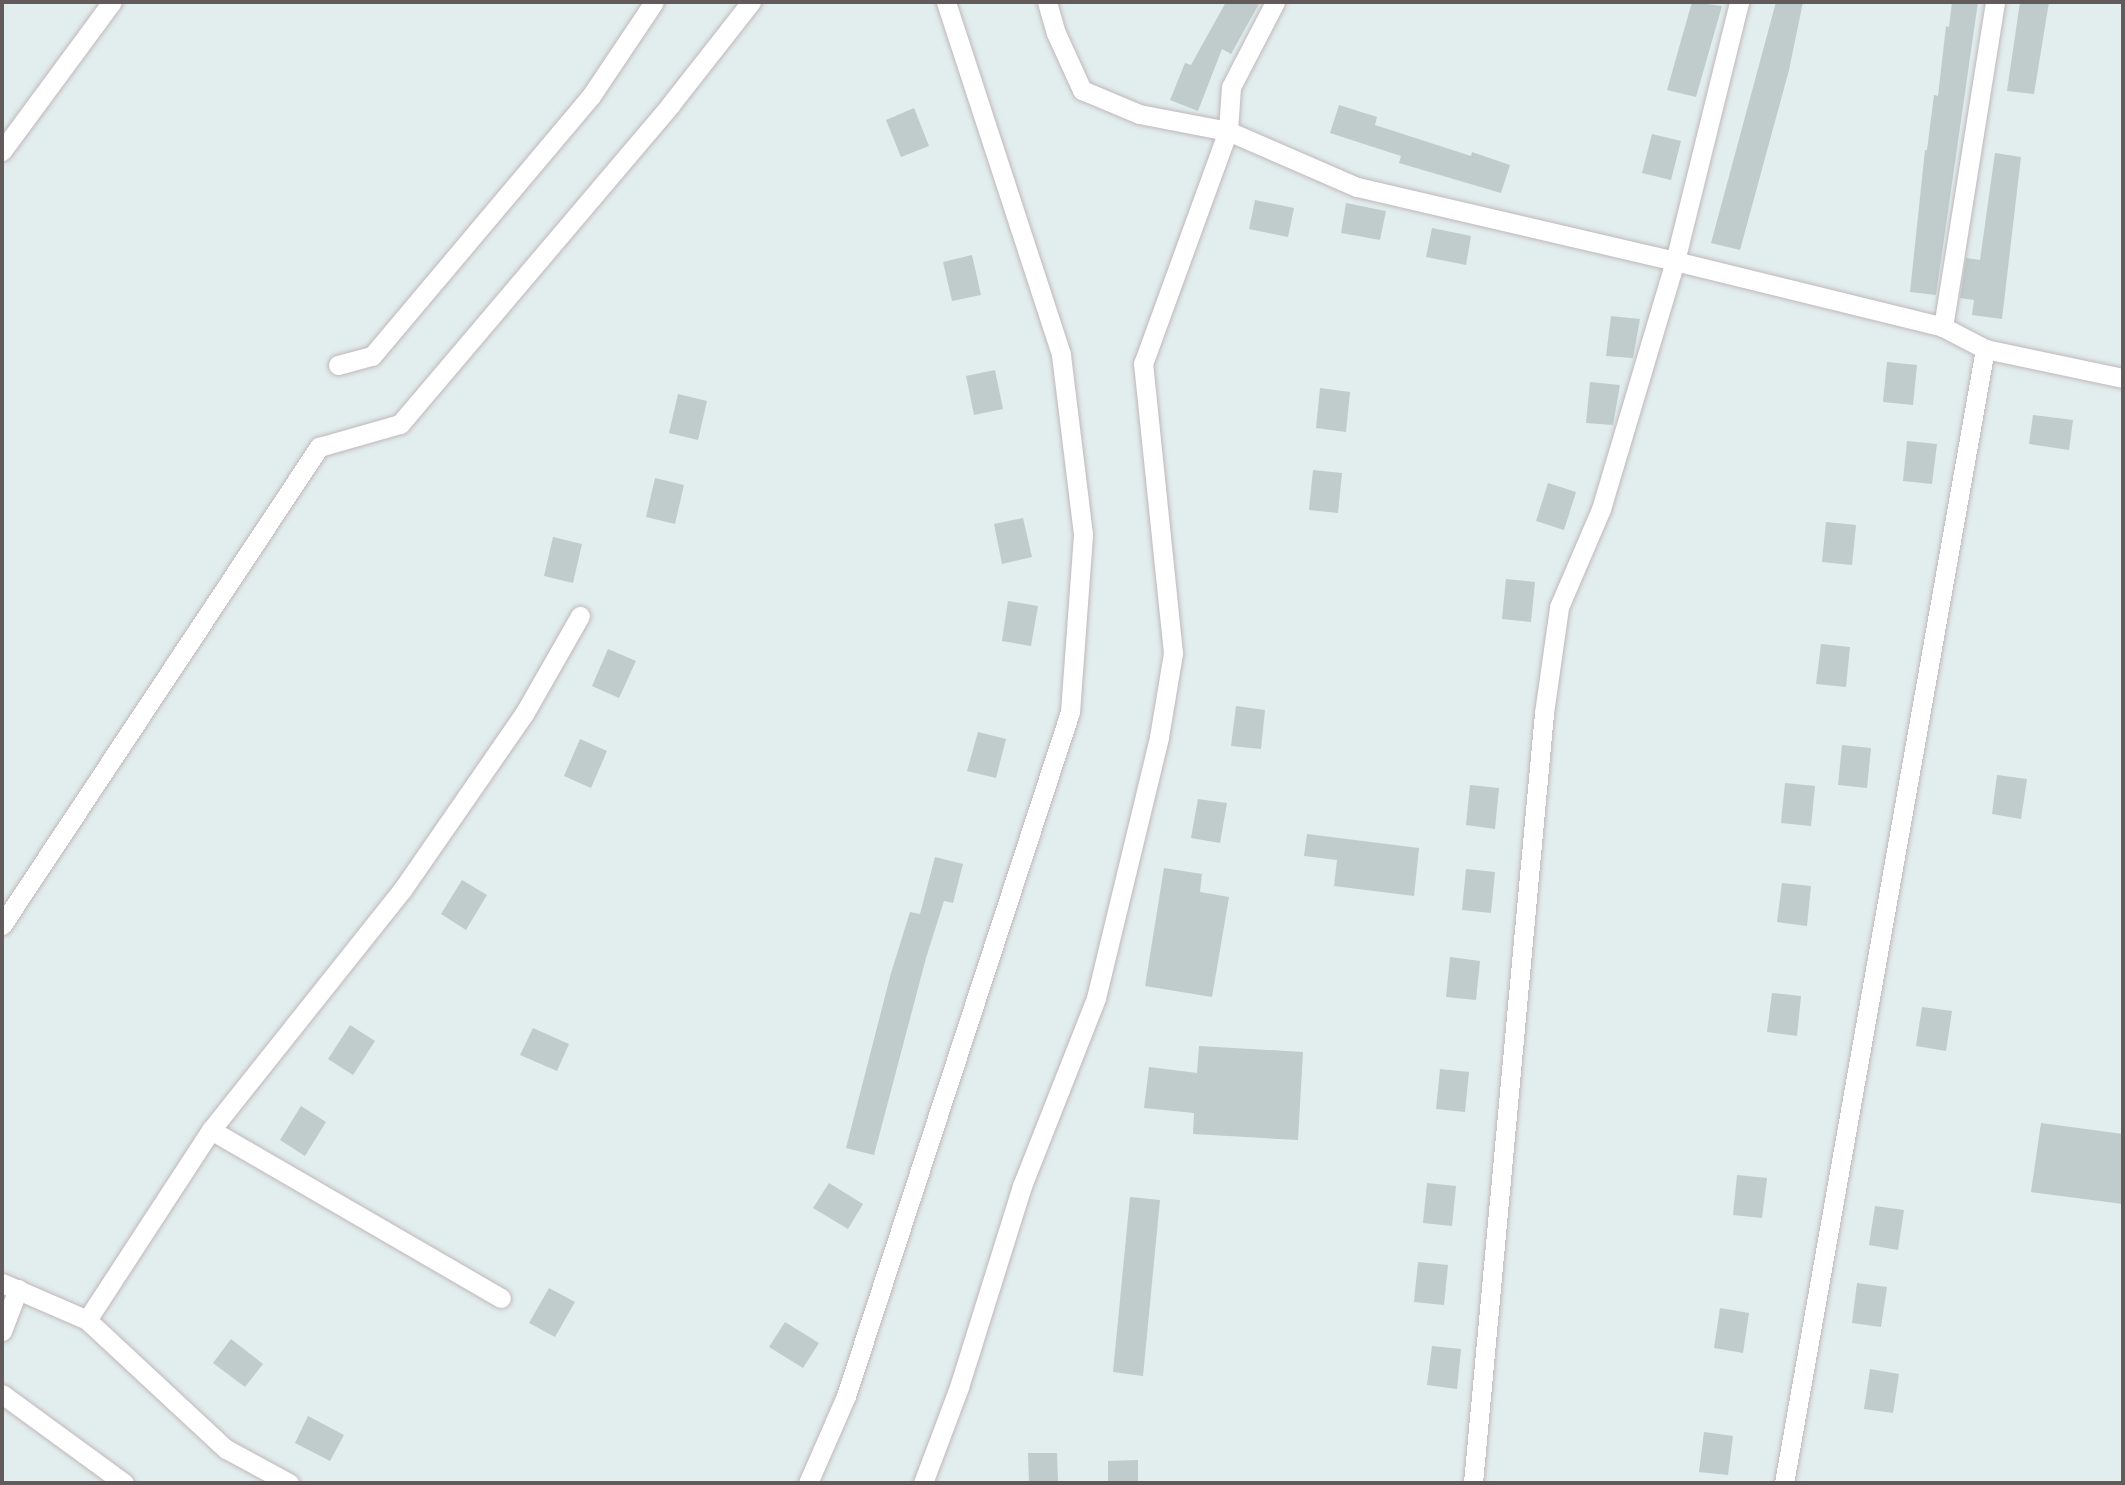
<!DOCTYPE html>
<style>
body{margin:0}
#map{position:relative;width:2125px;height:1485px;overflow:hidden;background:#e2edee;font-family:Barlow,sans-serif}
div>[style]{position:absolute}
.building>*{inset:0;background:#c0cbcb}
.roads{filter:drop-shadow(0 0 2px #bfb7b8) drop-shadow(0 0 2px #bfb7b8)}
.minor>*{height:19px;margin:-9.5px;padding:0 9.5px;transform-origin:9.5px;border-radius:9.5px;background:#fff}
span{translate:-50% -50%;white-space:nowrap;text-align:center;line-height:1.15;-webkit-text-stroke:6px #fff;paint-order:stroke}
.frame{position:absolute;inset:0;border:4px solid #635a5c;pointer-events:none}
</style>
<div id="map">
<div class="building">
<div style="clip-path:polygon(1226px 2px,1260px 2px,1231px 54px,1222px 49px,1198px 111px,1170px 100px,1185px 63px,1191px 65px)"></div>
<div style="clip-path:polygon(1692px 2px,1722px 6px,1696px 97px,1667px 90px)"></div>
<div style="clip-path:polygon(1776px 2px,1803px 2px,1789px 70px,1740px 250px,1711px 243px)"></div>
<div style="clip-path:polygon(1952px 2px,1978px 2px,1936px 295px,1910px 292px,1925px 150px,1927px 150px,1934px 95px,1938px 96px,1946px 26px,1949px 27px)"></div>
<div style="clip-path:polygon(2020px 2px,2049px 2px,2034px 94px,2007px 91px)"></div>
<div style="clip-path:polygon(1339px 105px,1377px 117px,1375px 125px,1471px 156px,1472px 152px,1510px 165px,1501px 193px,1399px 163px,1401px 156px,1330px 133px)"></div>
<div style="clip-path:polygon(914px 108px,929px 146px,901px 157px,886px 120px)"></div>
<div style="clip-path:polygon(1652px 134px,1681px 141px,1671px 180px,1642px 173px)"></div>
<div style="clip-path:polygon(1995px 153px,2021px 157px,2002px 319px,1972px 315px,1974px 300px,1960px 298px,1966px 258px,1980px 260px)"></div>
<div style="clip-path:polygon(1255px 200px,1294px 208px,1288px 237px,1249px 229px)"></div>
<div style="clip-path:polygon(1346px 203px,1386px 211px,1380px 240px,1341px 233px)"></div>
<div style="clip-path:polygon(1432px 228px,1471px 236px,1466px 265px,1426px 257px)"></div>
<div style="clip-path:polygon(972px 255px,981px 295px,952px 301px,943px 262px)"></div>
<div style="clip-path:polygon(1611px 316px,1640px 319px,1633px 358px,1606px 356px)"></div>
<div style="clip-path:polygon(1887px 362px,1917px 365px,1913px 405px,1883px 402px)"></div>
<div style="clip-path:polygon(995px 370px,1003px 409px,974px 415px,966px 376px)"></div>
<div style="clip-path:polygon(1590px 382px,1620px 385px,1613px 425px,1586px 423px)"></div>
<div style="clip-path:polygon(1320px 388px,1350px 392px,1346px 432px,1316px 428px)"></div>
<div style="clip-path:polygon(678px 394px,707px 401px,698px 440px,669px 433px)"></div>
<div style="clip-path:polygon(2033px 415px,2073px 420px,2069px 450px,2029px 444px)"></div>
<div style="clip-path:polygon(1907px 441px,1937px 444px,1932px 484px,1903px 481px)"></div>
<div style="clip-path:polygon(1313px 470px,1342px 473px,1338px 513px,1309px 510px)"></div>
<div style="clip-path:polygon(655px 478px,684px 485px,675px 524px,646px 517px)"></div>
<div style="clip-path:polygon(1548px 483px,1576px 492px,1564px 530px,1536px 521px)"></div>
<div style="clip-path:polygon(1023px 518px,1032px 557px,1002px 564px,994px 524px)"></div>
<div style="clip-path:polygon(1826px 522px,1856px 525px,1852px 565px,1822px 562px)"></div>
<div style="clip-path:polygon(553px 537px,582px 544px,573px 583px,544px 576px)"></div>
<div style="clip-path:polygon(1506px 579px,1535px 582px,1531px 622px,1502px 619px)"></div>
<div style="clip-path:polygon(1008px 601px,1038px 606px,1031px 646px,1002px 641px)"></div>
<div style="clip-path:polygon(1821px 644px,1850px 647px,1846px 687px,1816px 684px)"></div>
<div style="clip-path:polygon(608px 649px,636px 661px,619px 698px,592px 686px)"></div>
<div style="clip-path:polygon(1236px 706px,1265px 710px,1261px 749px,1231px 746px)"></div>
<div style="clip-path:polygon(978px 732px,1006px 739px,996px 778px,967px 771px)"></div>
<div style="clip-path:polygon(580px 739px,607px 751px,591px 788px,564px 776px)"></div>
<div style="clip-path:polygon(1842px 745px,1871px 748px,1867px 788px,1838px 785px)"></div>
<div style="clip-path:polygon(1997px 775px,2027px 779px,2021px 819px,1992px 814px)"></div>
<div style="clip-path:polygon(1785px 783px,1815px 786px,1811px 826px,1781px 823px)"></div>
<div style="clip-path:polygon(1470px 785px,1499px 788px,1495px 829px,1466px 825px)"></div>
<div style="clip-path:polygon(1198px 799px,1227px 803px,1220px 843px,1191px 838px)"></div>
<div style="clip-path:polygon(1307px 834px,1419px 848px,1414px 896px,1334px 886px,1337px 860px,1304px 856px)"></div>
<div style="clip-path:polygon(935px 857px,963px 864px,953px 903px,944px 901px,926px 958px,874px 1155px,846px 1148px,891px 973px,910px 912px,920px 914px)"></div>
<div style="clip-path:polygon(1164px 868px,1202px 874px,1200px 892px,1229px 897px,1212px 997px,1145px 986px)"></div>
<div style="clip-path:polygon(1466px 869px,1495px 872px,1491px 913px,1462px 910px)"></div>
<div style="clip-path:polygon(462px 880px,487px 895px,466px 930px,441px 914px)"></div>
<div style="clip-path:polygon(1782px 883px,1811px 886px,1807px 926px,1777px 922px)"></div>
<div style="clip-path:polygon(1450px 957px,1480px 961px,1476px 1000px,1446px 997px)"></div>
<div style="clip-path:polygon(1772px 993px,1801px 996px,1797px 1036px,1767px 1032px)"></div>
<div style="clip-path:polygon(1922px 1007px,1952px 1011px,1946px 1051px,1916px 1046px)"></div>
<div style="clip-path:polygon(350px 1025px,375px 1041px,353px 1075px,328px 1059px)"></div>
<div style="clip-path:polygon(533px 1028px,569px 1044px,557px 1071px,520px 1055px)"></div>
<div style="clip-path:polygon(1199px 1046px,1303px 1052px,1298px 1140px,1193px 1134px,1194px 1113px,1144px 1108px,1149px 1067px,1197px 1073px)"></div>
<div style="clip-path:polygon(1440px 1069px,1469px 1072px,1465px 1112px,1436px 1109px)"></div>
<div style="clip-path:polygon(301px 1106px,326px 1122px,305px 1156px,280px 1140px)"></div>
<div style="clip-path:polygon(2041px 1123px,2123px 1134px,2123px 1204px,2031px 1192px)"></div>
<div style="clip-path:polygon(1737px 1175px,1767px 1178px,1762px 1218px,1733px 1215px)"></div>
<div style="clip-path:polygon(829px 1183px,863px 1204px,848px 1229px,813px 1208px)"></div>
<div style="clip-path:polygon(1427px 1183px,1456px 1186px,1452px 1226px,1423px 1223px)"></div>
<div style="clip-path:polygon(1130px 1197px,1160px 1200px,1143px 1376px,1113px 1372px)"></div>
<div style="clip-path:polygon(1875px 1206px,1904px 1210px,1898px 1250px,1869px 1245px)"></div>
<div style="clip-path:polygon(1418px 1262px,1448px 1265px,1444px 1305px,1414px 1302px)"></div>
<div style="clip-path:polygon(1857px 1283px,1887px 1287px,1881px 1327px,1852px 1323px)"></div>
<div style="clip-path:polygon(549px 1288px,575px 1302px,555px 1337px,529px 1323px)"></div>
<div style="clip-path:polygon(1720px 1308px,1749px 1313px,1743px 1353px,1714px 1348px)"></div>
<div style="clip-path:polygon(785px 1322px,819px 1343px,803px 1368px,769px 1347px)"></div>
<div style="clip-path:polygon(231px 1339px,263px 1364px,245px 1387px,213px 1363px)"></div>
<div style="clip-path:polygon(1432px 1346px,1461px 1349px,1457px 1389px,1427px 1385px)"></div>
<div style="clip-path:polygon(1870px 1369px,1899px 1374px,1893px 1413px,1864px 1409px)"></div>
<div style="clip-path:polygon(308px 1416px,344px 1435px,330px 1461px,295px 1443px)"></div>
<div style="clip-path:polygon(1704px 1432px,1733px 1436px,1728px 1475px,1699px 1472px)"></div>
<div style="clip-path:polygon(1028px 1453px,1057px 1453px,1058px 1483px,1029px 1483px)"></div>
<div style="clip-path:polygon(1138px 1460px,1138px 1483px,1108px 1483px,1108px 1461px)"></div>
</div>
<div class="roads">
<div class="minor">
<div style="left:1047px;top:2px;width:32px;rotate:74deg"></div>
<div style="left:1056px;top:33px;width:63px;rotate:65.5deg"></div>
<div style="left:1082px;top:90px;width:62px;rotate:22.8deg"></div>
<div style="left:1139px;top:114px;width:91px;rotate:10.8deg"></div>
<div style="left:1228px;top:131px;width:141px;rotate:23.5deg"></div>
<div style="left:1357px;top:187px;width:326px;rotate:13.1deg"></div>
<div style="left:1675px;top:261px;width:276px;rotate:13.8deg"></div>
<div style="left:1943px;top:327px;width:47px;rotate:27.6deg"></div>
<div style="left:1985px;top:349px;width:141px;rotate:11.9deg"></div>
<div style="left:2px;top:151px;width:185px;rotate:-53.6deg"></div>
<div style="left:1943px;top:327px;width:329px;rotate:-80.9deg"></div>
<div style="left:338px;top:365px;width:35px;rotate:-15deg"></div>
<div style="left:372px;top:356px;width:340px;rotate:-49.9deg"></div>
<div style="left:591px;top:96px;width:113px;rotate:-56.2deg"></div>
<div style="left:2px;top:925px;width:574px;rotate:-56.45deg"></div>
<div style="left:319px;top:447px;width:84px;rotate:-15.9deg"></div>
<div style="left:400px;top:424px;width:419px;rotate:-49.7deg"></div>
<div style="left:671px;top:104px;width:130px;rotate:-51.9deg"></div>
<div style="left:211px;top:1130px;width:335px;rotate:30.1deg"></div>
<div style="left:2px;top:1283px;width:93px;rotate:23.5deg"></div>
<div style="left:87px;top:1320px;width:190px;rotate:42.9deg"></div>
<div style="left:226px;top:1449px;width:72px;rotate:28.4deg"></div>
<div style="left:87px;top:1320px;width:227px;rotate:-56.9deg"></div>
<div style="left:211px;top:1130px;width:307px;rotate:-51.5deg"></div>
<div style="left:402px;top:890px;width:214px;rotate:-55.3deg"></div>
<div style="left:524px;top:714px;width:113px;rotate:-60.3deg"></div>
<div style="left:2px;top:1331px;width:45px;rotate:-69.1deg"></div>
<div style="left:2px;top:1394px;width:151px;rotate:36.1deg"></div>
<div style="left:808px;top:1483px;width:95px;rotate:-66.4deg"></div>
<div style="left:846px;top:1396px;width:720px;rotate:-71.87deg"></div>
<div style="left:1070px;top:712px;width:178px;rotate:-85.8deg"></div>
<div style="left:1083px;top:534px;width:181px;rotate:-97deg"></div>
<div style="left:1061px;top:354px;width:370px;rotate:-108.1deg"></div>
<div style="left:923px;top:1483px;width:103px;rotate:-69.4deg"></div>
<div style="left:959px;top:1387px;width:211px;rotate:-72.6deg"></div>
<div style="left:1022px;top:1186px;width:202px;rotate:-68.5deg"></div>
<div style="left:1096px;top:998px;width:268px;rotate:-76.4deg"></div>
<div style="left:1159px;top:737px;width:85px;rotate:-80.5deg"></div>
<div style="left:1173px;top:653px;width:291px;rotate:-95.9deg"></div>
<div style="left:1143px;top:364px;width:248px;rotate:-70deg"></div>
<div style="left:1228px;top:131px;width:44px;rotate:-86.1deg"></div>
<div style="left:1231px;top:87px;width:96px;rotate:-62.6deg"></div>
<div style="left:1473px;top:1483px;width:773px;rotate:-84.73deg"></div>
<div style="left:1544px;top:713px;width:107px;rotate:-81.9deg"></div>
<div style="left:1559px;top:607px;width:107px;rotate:-66.8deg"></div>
<div style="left:1601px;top:509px;width:259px;rotate:-73.4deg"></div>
<div style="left:1675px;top:261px;width:267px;rotate:-76.1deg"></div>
<div style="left:1784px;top:1483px;width:1152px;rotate:-79.95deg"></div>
</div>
</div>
<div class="frame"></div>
</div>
